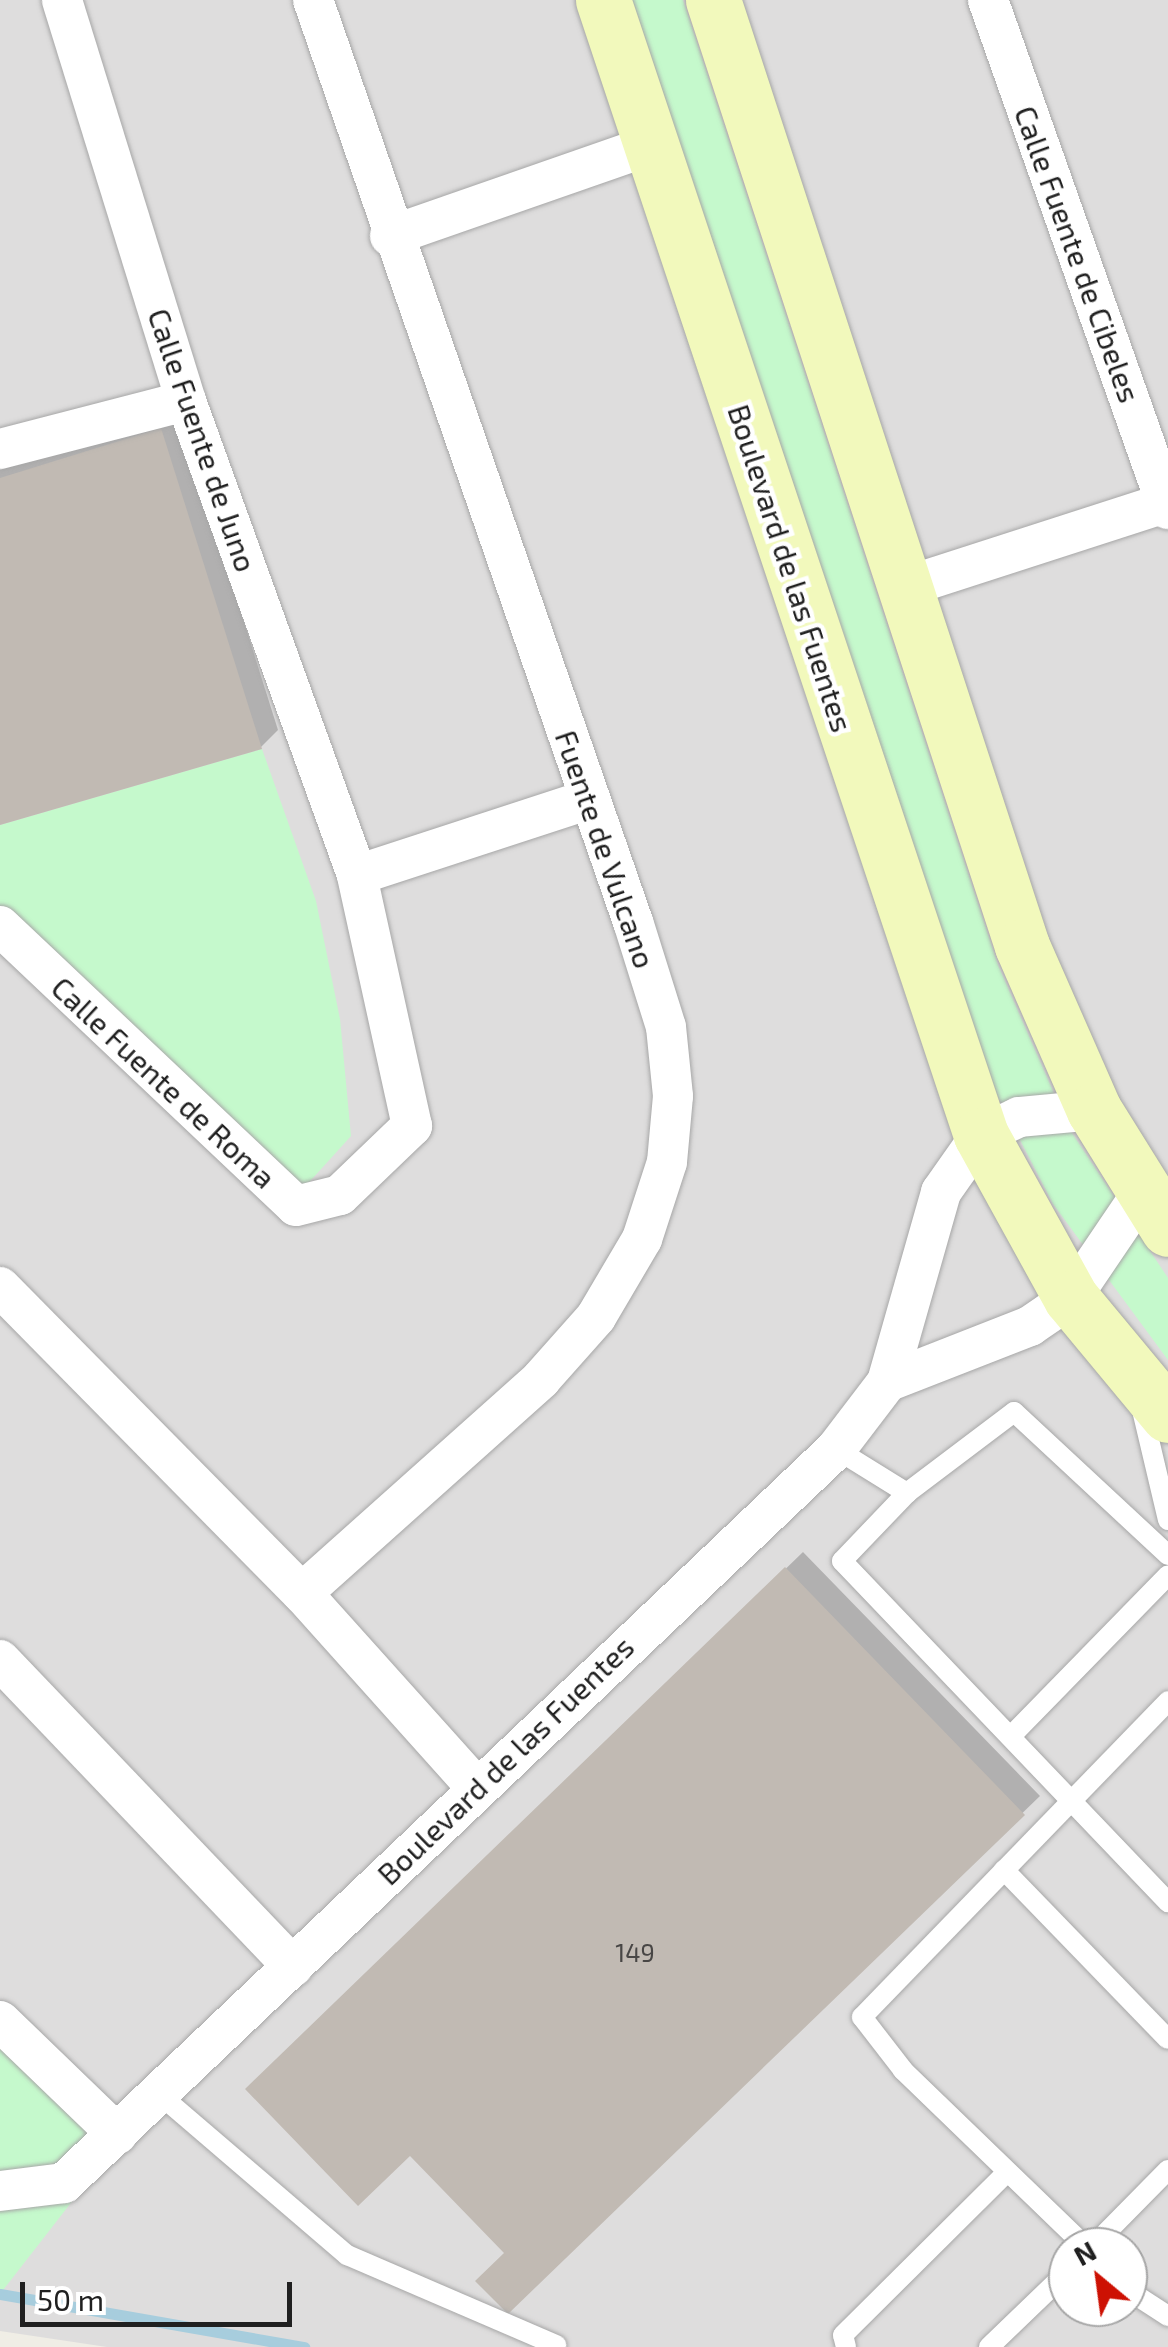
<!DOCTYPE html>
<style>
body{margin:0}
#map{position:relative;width:1168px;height:2347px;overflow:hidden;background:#f0eee6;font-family:"Exo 2",sans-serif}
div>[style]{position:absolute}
.residential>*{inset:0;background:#dedddd}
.park>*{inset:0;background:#c5f9cc}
.shadow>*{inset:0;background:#0003}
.stream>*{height:11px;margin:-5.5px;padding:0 5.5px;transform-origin:5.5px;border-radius:5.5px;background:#a7cddd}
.building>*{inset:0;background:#c1bab3}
.roads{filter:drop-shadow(0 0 2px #a7a7a7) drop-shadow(0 0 2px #a7a7a7)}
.lane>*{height:20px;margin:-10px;padding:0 10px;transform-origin:10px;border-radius:10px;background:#fff}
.street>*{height:40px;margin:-20px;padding:0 20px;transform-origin:20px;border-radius:20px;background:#fff}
.secondary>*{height:55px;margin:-27.5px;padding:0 27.5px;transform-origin:27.5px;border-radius:27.5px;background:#f2f9bc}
span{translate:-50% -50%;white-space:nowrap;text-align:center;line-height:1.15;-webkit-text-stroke:9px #fff;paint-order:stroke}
.number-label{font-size:25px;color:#484645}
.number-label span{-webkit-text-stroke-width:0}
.street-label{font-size:30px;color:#202020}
.north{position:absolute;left:1048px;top:2227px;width:100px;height:100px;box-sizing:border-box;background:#fff;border:2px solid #a6a6a6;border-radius:50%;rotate:331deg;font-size:28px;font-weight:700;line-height:40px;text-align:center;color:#202020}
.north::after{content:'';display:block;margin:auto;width:35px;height:45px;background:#cd1103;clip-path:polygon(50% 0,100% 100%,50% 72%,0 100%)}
.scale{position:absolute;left:20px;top:2282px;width:272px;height:45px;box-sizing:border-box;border:5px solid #202020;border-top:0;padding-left:12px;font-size:30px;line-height:35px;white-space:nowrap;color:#202020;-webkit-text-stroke:8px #fff;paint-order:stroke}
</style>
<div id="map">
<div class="residential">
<div style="clip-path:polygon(evenodd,0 0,1168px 0,1168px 2347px,107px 2347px,0 2331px,0 0,1068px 2247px,1128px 2247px,1128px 2307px,1068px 2307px,1068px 2247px)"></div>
</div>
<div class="park">
<div style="clip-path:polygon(625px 0,683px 0,998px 965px,1070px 1130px,1168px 1278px,1168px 1360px,1053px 1204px,987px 1076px)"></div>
<div style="clip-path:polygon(262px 749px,316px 901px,340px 1019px,351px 1136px,303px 1189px,0 914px,0 825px)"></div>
<div style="clip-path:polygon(0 2030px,116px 2145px,0 2294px)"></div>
</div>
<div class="shadow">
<div style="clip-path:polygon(178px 412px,278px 730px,261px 747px,0 823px,0 468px)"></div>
<div style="clip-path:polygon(803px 1552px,1040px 1796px,508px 2310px,507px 2252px,410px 2153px,248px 2089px)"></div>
</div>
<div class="stream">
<div style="left:0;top:2294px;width:309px;rotate:9.9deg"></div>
</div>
<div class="building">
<div style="clip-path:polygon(161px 428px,262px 749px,0 825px,0 478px)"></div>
<div style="clip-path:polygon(785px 1567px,1025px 1815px,508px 2314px,475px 2281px,504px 2253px,410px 2156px,358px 2206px,245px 2089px)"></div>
</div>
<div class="roads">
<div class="lane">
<div style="left:1142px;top:1410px;width:113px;rotate:76.7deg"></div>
<div style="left:836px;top:1449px;width:84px;rotate:31.8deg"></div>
<div style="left:1168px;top:1555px;width:210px;rotate:-137.1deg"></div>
<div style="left:1014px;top:1412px;width:134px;rotate:142.9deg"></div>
<div style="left:907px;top:1493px;width:94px;rotate:133.7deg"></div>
<div style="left:842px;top:1561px;width:472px;rotate:46.3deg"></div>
<div style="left:1012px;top:1735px;width:223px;rotate:-45.7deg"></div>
<div style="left:1004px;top:1870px;width:235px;rotate:45.9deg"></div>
<div style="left:159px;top:2094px;width:248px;rotate:40.6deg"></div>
<div style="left:347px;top:2255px;width:228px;rotate:23.3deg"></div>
<div style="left:1086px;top:2247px;width:255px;rotate:-136deg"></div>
<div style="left:903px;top:2070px;width:67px;rotate:-127.7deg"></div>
<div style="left:862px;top:2017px;width:440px;rotate:-45.9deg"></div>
<div style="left:1092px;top:2247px;width:108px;rotate:-45.4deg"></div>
<div style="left:1128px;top:2290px;width:48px;rotate:33deg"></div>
<div style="left:846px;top:2347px;width:12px;rotate:-104deg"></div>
<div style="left:843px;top:2335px;width:231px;rotate:-44.8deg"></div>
<div style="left:989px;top:2347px;width:110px;rotate:-43.9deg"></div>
</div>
<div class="street">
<div style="left:988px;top:0;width:540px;rotate:70.52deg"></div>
<div style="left:390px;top:236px;width:276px;rotate:-19.2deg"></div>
<div style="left:0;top:449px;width:192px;rotate:-14.5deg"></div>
<div style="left:905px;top:587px;width:276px;rotate:-17.9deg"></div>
<div style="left:357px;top:875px;width:245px;rotate:-18.1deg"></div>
<div style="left:0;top:926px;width:407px;rotate:43.4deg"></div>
<div style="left:296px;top:1206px;width:45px;rotate:-14deg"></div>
<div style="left:340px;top:1195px;width:100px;rotate:-43.8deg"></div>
<div style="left:412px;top:1126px;width:257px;rotate:-102.4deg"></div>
<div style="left:357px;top:875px;width:504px;rotate:-109.84deg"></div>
<div style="left:186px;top:401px;width:420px;rotate:-107.2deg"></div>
<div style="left:0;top:1287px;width:430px;rotate:45.4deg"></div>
<div style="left:302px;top:1593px;width:258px;rotate:48.1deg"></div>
<div style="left:887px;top:1382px;width:154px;rotate:-21.4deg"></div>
<div style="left:1030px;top:1326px;width:50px;rotate:-34.3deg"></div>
<div style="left:1071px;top:1298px;width:127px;rotate:-55.9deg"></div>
<div style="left:302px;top:1593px;width:321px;rotate:-41.8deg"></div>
<div style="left:541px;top:1379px;width:83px;rotate:-48.4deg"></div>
<div style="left:596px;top:1317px;width:91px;rotate:-59.5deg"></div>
<div style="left:642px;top:1239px;width:81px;rotate:-72deg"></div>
<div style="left:667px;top:1162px;width:66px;rotate:-84.8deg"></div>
<div style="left:673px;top:1096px;width:69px;rotate:-95.8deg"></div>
<div style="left:666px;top:1027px;width:110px;rotate:-107.4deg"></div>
<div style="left:633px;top:922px;width:976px;rotate:-109.14deg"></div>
<div style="left:0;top:1660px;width:424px;rotate:46.3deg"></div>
<div style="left:0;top:2021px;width:163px;rotate:44deg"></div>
<div style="left:0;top:2191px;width:64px;rotate:-7.1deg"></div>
<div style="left:64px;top:2183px;width:1065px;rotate:-43.55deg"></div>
<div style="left:836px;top:1449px;width:84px;rotate:-52.7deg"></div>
<div style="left:887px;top:1382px;width:198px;rotate:-74.1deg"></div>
<div style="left:941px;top:1192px;width:70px;rotate:-54.9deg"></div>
<div style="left:981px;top:1135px;width:42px;rotate:-25.3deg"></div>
<div style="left:1019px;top:1117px;width:75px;rotate:-5.3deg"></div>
</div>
<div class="secondary">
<div style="left:603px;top:0;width:1196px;rotate:71.58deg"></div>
<div style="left:981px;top:1135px;width:186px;rotate:61.1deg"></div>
<div style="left:1071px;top:1298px;width:152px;rotate:50.3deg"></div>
<div style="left:713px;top:0;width:995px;rotate:71.91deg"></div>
<div style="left:1022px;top:946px;width:179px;rotate:66.3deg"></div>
<div style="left:1094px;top:1110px;width:140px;rotate:58.1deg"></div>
</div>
</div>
<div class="number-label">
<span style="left:635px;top:1952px">149</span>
</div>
<div class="street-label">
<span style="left:1078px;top:254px;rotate:70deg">Calle Fuente de Cibeles</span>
<span style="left:203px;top:440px;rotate:71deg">Calle Fuente de Juno</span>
<span style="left:791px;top:568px;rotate:72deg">Boulevard de las Fuentes</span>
<span style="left:606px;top:849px;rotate:71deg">Fuente de Vulcano</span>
<span style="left:164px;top:1082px;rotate:43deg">Calle Fuente de Roma</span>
<span style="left:505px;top:1760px;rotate:-44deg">Boulevard de las Fuentes</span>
</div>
<div class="north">N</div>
<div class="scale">50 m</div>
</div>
